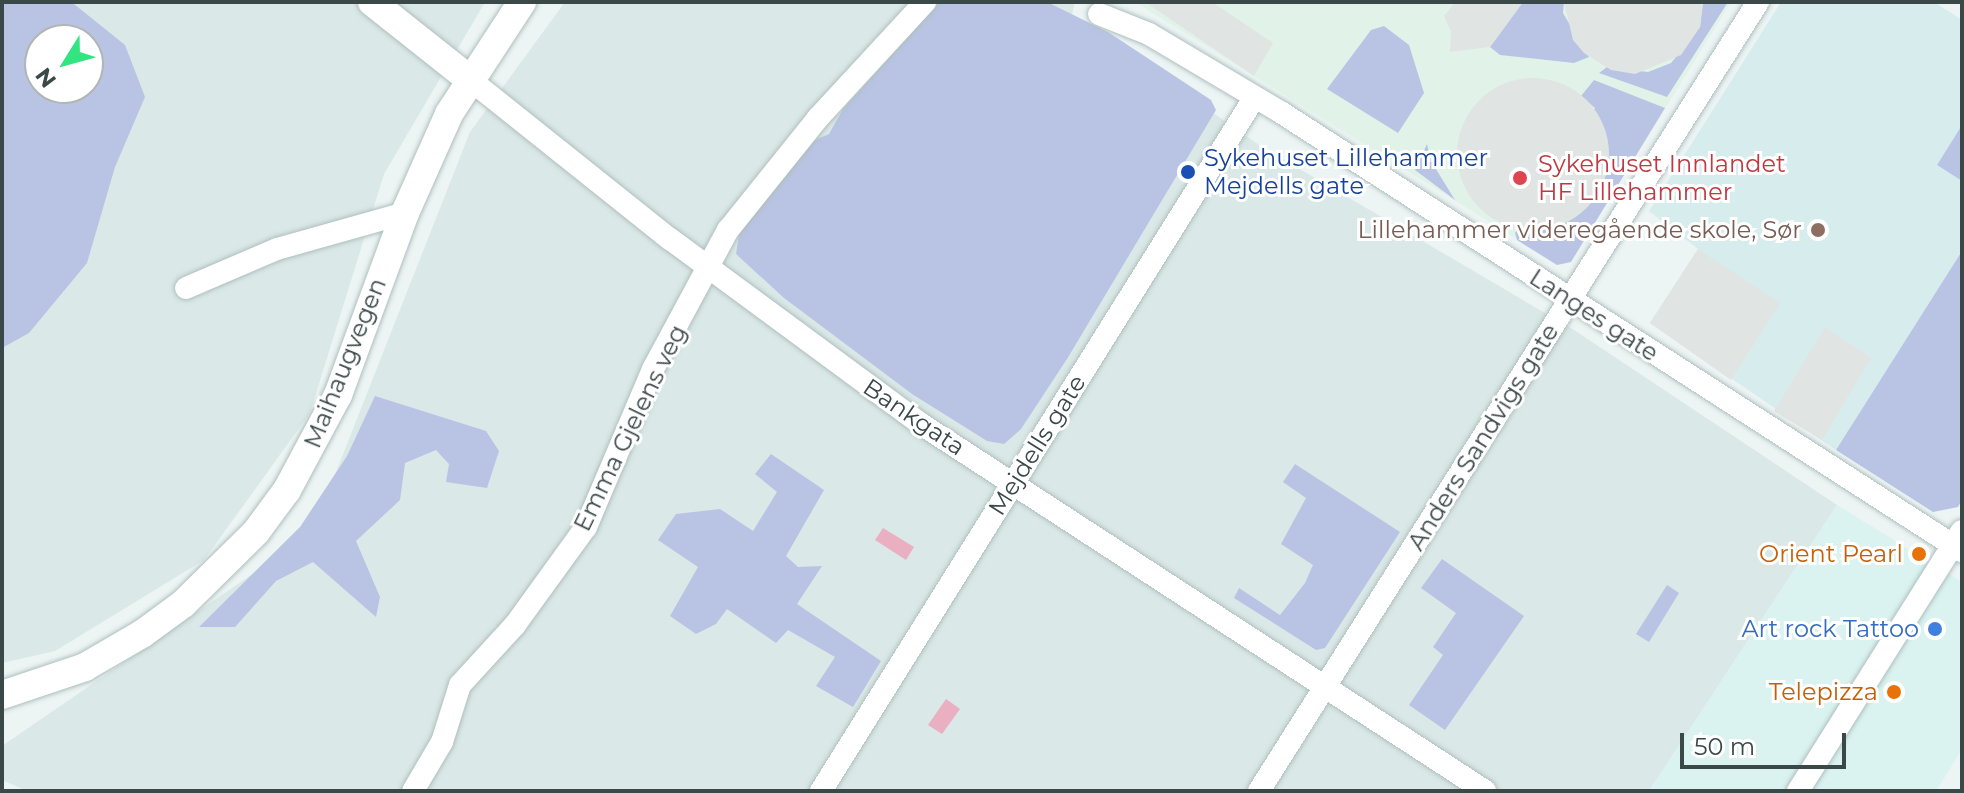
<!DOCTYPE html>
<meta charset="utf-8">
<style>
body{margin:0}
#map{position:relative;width:1964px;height:793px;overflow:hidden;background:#ecf4f4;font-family:Montserrat,sans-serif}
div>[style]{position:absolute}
.residential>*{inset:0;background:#dae8e7}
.commercial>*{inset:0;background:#daf3f0}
.education>*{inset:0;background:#d7ecec}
.medical>*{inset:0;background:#e1f3e9}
.green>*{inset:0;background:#b9c4e4}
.parking>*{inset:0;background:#e0e4e3}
.round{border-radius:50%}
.water>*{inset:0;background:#eaafc1}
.roads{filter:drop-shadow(0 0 2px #afbfbe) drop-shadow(0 0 2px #afbfbe)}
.minor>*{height:22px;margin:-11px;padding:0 11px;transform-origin:11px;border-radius:11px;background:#fff}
.tertiary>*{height:28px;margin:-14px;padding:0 14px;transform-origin:14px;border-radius:14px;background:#fff}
.dots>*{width:22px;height:22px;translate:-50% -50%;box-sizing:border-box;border:4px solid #fff;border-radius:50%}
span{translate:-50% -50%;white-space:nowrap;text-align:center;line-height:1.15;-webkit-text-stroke:6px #fff;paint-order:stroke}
.transit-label{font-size:24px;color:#164399}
.left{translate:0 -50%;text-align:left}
.health-label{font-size:24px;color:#be3a42}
.education-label{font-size:24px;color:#785e54}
.right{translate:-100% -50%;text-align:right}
.street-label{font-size:24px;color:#3a4847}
.food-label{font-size:24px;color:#c56008}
.shop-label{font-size:24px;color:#366cbe}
.frame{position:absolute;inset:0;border:4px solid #3a4847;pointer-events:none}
.north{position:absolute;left:24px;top:24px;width:80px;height:80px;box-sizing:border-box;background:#fff;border:2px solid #b0b6b5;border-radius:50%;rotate:233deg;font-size:22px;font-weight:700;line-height:32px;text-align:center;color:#3a4847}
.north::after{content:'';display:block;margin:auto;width:28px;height:36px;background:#32e580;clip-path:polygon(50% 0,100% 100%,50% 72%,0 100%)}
.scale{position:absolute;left:1680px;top:733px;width:166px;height:36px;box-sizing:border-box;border:4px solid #3a4847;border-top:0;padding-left:10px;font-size:24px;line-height:28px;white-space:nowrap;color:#3a4847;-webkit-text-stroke:6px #fff;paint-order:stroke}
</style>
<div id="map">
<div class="residential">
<div style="clip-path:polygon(27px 2px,485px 2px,384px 174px,310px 413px,204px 560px,55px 651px,2px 663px,2px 332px,117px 109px,88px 40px)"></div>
<div style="clip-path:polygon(565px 2px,1075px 2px,1072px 14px,1259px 145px,1574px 330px,1837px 505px,1649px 791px,27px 791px,2px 780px,2px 746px,312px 533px,470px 132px)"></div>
</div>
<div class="commercial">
<div style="clip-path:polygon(1837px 505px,1962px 582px,1962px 749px,1936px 791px,1649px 791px)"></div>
</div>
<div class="education">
<div style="clip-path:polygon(1781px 2px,1934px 2px,1962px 20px,1962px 125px,1937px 165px,1962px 181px,1962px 251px,1836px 450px,1650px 323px,1698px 249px,1649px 211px)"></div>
</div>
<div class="medical">
<div style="clip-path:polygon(1135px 2px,1731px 2px,1572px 259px,1557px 264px)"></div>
</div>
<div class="green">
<div style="clip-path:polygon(evenodd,2px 2px,74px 4px,125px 45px,145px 97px,115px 167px,87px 263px,29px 333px,2px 348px,2px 2px,40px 40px,88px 40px,88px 88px,40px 88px,40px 40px)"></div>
<div style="clip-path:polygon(939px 2px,1047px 2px,1108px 32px,1211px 100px,1216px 110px,1067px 359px,1021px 429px,1004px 444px,987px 441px,912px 394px,784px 298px,736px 254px,739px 235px,764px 201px,815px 140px,829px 134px,843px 109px)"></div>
<div style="clip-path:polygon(1523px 2px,1564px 2px,1563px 13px,1589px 57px,1574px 63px,1500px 55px,1490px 47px)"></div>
<div style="clip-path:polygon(1703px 2px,1728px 2px,1667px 97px,1599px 73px,1607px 67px,1648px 72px,1671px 63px,1700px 27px)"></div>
<div style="clip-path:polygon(1384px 26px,1409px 45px,1424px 93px,1398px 133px,1327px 89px,1371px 30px)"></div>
<div style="clip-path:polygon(1594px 80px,1665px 108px,1571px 262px,1557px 265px,1517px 240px,1515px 233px,1519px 228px,1528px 231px,1595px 108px,1581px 96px)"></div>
<div style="clip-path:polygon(1962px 125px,1962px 181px,1937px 165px)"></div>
<div style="clip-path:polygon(1427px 144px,1431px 161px,1455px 200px,1415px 170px)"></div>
<div style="clip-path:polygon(1962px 251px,1962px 500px,1958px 507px,1933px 512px,1836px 450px)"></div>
<div style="clip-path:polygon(375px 396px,486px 431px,499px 451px,487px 488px,446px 482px,449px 464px,436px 450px,405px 463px,400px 500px,356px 541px,380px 597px,376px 617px,313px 562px,276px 581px,235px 627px,199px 627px,300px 527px,347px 456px)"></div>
<div style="clip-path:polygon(771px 454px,824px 490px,786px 556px,798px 567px,822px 566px,797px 604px,881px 661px,853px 707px,816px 686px,835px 657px,788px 630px,776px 643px,727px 609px,716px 624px,696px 634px,670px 616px,698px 567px,658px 540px,676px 514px,720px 509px,753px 531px,777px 492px,755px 474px)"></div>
<div style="clip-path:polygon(1295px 464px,1400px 532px,1325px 648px,1316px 650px,1234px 598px,1239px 588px,1280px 615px,1305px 583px,1313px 565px,1281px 544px,1306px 498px,1283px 482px)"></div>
<div style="clip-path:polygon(1442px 559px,1524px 616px,1445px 730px,1409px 705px,1443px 655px,1433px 647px,1456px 613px,1421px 588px)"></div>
<div style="clip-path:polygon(1667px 585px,1679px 593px,1649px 642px,1636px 634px)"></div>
</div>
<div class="parking">
<div style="clip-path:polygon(1145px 2px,1212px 2px,1273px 43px,1254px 76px)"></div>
<div style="clip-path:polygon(1455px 2px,1523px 2px,1490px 47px,1450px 52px,1451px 32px,1444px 16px)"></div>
<div style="clip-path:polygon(1564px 2px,1703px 2px,1700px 27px,1681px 55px,1635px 74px,1611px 70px,1584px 53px,1573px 40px)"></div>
<div class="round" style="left:1457px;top:78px;width:152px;height:152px"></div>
<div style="clip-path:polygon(1698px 249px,1780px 303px,1731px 380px,1650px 323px)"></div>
<div style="clip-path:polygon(1825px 327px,1871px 358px,1822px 440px,1774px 411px)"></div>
</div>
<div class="water">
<div style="clip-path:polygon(883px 528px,914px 547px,906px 560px,875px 540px)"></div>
<div style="clip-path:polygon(946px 699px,960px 709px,942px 734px,928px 725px)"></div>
</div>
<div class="roads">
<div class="minor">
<div style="left:1099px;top:14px;width:54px;rotate:21.8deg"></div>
<div style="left:1149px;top:34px;width:155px;rotate:30.7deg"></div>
<div style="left:1282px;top:113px;width:809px;rotate:32.79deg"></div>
<div style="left:468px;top:78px;width:258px;rotate:38.6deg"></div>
<div style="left:670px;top:239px;width:312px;rotate:36.4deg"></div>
<div style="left:921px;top:424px;width:673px;rotate:33.05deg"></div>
<div style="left:186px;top:288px;width:99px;rotate:-23.2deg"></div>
<div style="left:277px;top:249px;width:133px;rotate:-15.7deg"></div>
<div style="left:413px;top:791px;width:57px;rotate:-59.4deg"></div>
<div style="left:442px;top:742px;width:60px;rotate:-72.5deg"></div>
<div style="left:460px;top:685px;width:81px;rotate:-47.5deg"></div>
<div style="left:515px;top:625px;width:121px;rotate:-54.1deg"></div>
<div style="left:586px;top:527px;width:172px;rotate:-67deg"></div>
<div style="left:653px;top:369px;width:158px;rotate:-61.7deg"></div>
<div style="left:728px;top:230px;width:144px;rotate:-51.2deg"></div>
<div style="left:818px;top:118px;width:158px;rotate:-47.3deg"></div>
<div style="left:821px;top:791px;width:815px;rotate:-57.99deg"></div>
<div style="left:1259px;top:791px;width:934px;rotate:-57.69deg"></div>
<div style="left:1798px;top:791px;width:307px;rotate:-57.8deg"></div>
</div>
<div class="tertiary">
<div style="left:372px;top:2px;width:122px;rotate:38.4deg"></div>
<div style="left:2px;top:695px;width:88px;rotate:-18.6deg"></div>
<div style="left:85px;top:667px;width:66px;rotate:-30.1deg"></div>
<div style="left:142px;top:634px;width:51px;rotate:-36.2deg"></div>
<div style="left:183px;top:604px;width:103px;rotate:-44.6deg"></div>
<div style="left:256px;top:532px;width:52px;rotate:-53.6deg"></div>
<div style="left:287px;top:490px;width:108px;rotate:-61.8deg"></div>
<div style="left:338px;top:395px;width:194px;rotate:-69.8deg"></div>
<div style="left:405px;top:213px;width:108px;rotate:-66deg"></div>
<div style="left:449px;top:114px;width:134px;rotate:-56.9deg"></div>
</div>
</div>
<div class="dots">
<div style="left:1188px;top:172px;background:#1a4fb4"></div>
<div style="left:1520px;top:178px;background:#e0444e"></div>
<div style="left:1818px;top:230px;background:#8d6e63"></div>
<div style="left:1919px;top:554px;background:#e8710a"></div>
<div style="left:1935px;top:629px;background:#3f7fe0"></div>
<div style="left:1894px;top:692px;background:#e8710a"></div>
</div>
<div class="transit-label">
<span class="left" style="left:1204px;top:172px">Sykehuset Lillehammer<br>Mejdells gate</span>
</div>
<div class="health-label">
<span class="left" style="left:1538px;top:178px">Sykehuset Innlandet<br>HF Lillehammer</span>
</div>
<div class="education-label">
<span class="right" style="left:1802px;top:230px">Lillehammer videregående skole, Sør</span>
</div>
<div class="street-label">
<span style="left:1594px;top:315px;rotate:33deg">Langes gate</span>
<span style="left:345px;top:363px;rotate:-68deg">Maihaugvegen</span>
<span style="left:914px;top:417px;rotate:34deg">Bankgata</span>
<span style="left:630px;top:428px;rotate:-64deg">Emma Gjelens veg</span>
<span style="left:1483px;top:437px;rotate:-58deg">Anders Sandvigs gate</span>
<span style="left:1037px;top:445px;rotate:-58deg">Mejdells gate</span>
</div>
<div class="food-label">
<span class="right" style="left:1903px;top:554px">Orient Pearl</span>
<span class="right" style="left:1878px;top:692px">Telepizza</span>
</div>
<div class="shop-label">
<span class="right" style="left:1919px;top:629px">Art rock Tattoo</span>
</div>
<div class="frame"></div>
<div class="north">N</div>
<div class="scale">50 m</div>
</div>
